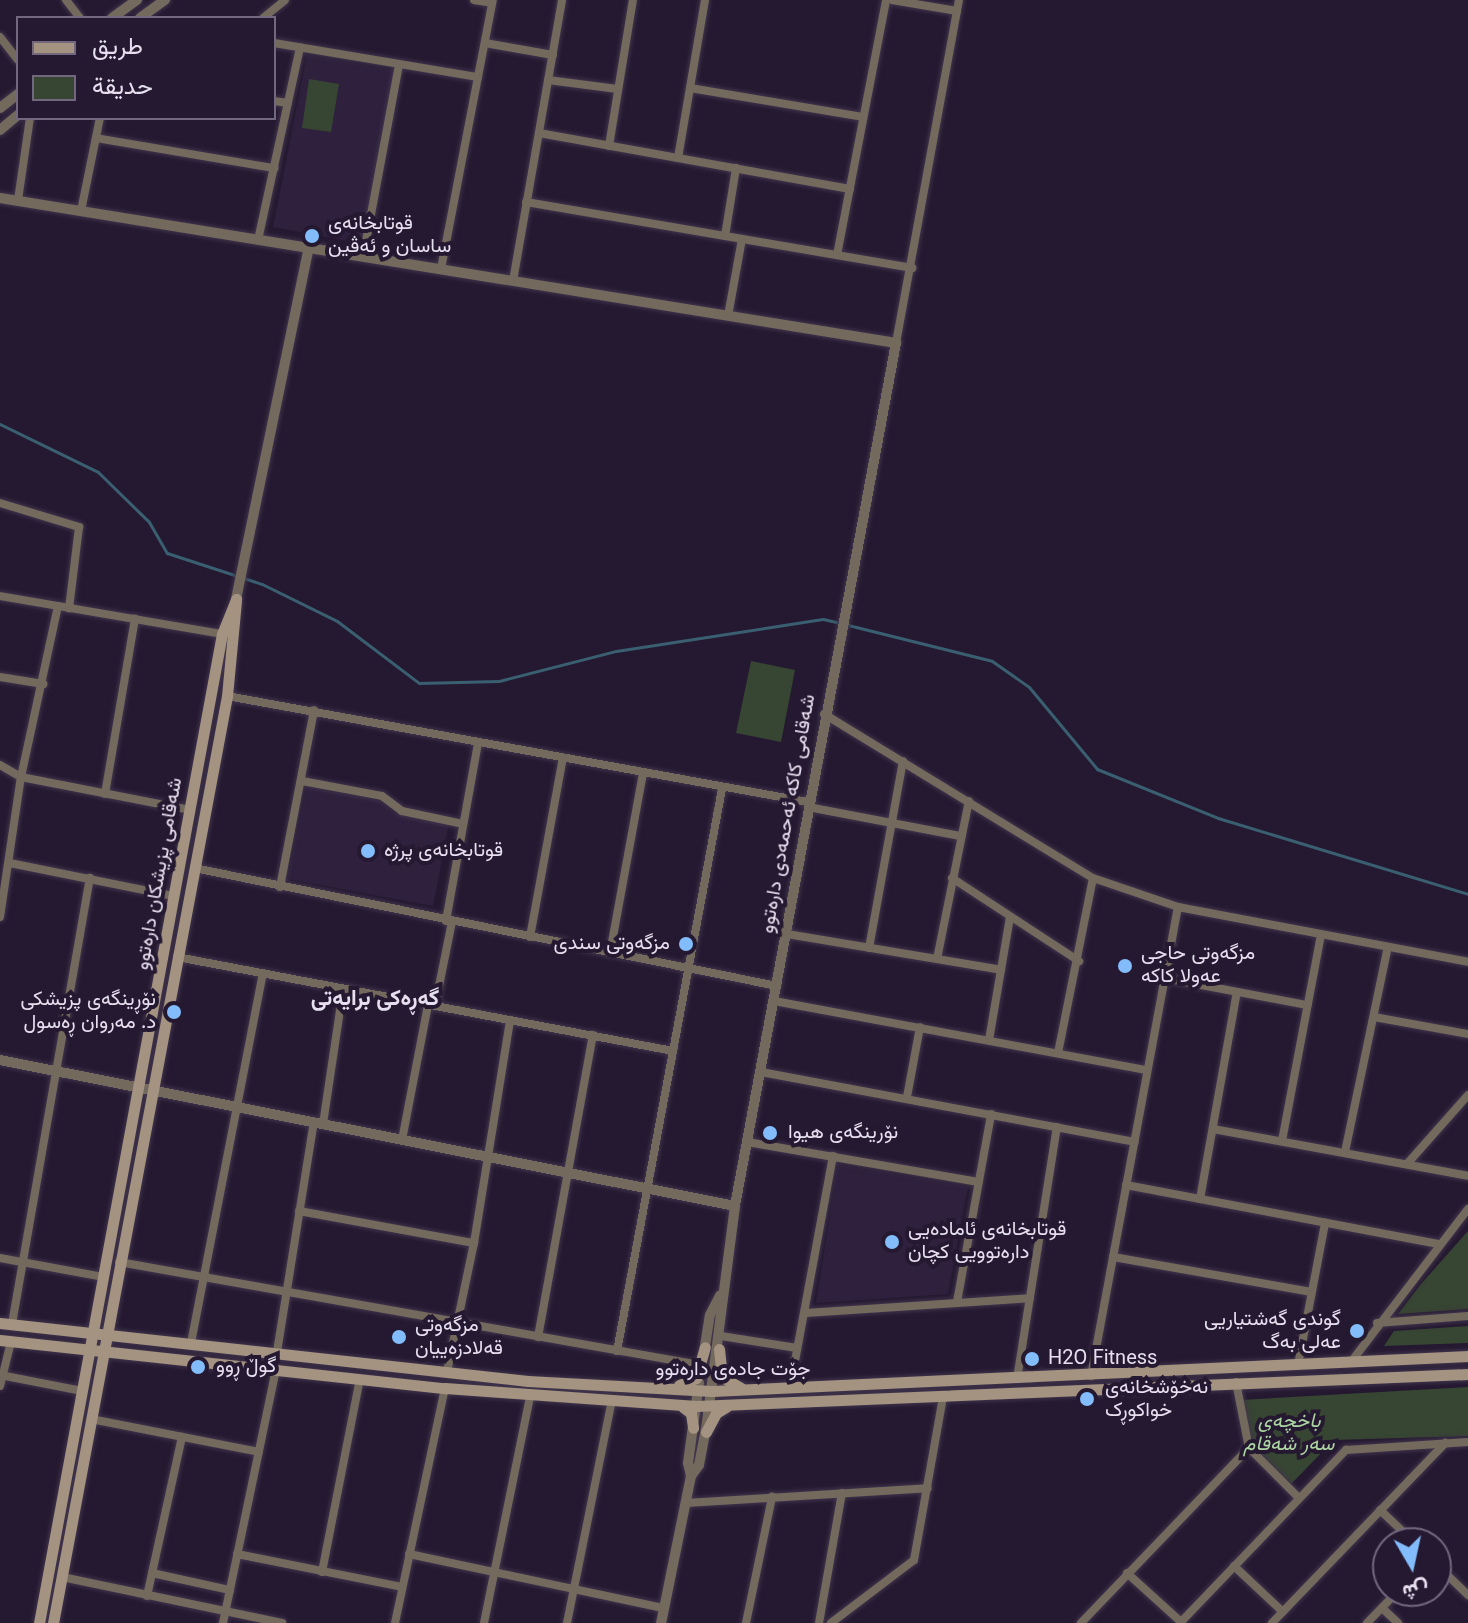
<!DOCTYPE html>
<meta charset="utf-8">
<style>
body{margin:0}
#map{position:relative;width:1468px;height:1623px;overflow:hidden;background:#251931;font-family:Georgia,Vazirmatn,serif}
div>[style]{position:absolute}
.built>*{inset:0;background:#2f203e}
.green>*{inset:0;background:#374533}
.stream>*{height:3px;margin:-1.5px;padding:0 1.5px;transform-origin:1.5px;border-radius:1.5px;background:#395f70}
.roads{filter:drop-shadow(0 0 2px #40354c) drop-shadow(0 0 2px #40354c)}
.minor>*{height:8px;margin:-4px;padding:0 4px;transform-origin:4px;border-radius:4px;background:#74695d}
.tertiary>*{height:10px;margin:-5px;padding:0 5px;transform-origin:5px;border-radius:5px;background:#74695d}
.secondary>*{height:11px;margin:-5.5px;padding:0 5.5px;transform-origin:5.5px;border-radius:5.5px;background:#a49380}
.dots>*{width:22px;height:22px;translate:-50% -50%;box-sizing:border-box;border:4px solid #251931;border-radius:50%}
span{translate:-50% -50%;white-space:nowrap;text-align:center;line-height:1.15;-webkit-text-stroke:8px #251931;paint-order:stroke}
.poi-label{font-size:20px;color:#e6dfef}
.left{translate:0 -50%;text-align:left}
.right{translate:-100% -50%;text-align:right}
.street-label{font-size:20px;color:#e6dfef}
.park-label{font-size:20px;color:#add5a2;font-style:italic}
.neighbourhood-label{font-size:22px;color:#e6dfef;font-weight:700}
.legend{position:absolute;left:16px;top:16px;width:260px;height:104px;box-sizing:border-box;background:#251931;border:2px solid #72687d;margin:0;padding:10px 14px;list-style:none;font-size:24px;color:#e6dfef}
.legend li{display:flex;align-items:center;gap:16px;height:40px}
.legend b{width:40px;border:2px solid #72687d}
.north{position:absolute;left:1372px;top:1527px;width:80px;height:80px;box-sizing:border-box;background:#251931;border:2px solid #72687d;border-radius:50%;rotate:171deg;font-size:22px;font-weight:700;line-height:32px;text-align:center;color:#e6dfef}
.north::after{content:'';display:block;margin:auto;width:28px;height:36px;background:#83bcfb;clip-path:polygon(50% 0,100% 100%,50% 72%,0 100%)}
</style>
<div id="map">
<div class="built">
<div style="clip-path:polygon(307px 55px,396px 71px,363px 244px,273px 227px)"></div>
<div style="clip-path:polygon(307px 787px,378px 800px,395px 814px,449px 823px,433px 906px,288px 879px)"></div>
<div style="clip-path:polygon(838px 1165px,968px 1187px,948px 1294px,816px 1303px)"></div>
</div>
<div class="green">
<div style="clip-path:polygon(309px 79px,339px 84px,331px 132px,302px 128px)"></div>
<div style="clip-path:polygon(751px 661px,795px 670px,781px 742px,736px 733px)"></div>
<div style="clip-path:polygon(1468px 1231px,1468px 1309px,1398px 1314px,1421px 1284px)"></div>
<div style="clip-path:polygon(1468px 1326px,1468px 1343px,1384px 1346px,1394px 1331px)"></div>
<div style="clip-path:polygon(1468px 1387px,1468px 1436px,1334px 1440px,1291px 1484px,1255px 1451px,1241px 1400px)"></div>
</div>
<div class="stream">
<div style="left:0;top:424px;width:109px;rotate:26.1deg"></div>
<div style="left:98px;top:472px;width:71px;rotate:44.4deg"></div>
<div style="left:149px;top:522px;width:36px;rotate:60deg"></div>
<div style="left:167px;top:553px;width:100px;rotate:18.1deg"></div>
<div style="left:262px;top:584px;width:84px;rotate:26.3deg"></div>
<div style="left:337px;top:621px;width:103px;rotate:37.1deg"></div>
<div style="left:419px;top:683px;width:80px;rotate:-1.4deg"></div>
<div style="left:499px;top:681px;width:121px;rotate:-14.4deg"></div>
<div style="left:616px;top:651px;width:209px;rotate:-8.8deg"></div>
<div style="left:823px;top:619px;width:18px;rotate:13deg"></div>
<div style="left:848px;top:625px;width:148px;rotate:14deg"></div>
<div style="left:992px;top:661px;width:45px;rotate:35.1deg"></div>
<div style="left:1029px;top:687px;width:107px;rotate:50.3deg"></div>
<div style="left:1097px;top:769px;width:131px;rotate:22deg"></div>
<div style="left:1218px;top:818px;width:261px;rotate:16.9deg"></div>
</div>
<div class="roads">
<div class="minor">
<div style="left:66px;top:0;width:23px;rotate:52deg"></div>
<div style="left:474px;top:0;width:18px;rotate:9deg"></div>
<div style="left:892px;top:0;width:66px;rotate:9.6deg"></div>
<div style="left:263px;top:18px;width:28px;rotate:-39deg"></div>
<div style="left:0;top:37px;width:29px;rotate:52deg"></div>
<div style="left:274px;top:43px;width:207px;rotate:9.5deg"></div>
<div style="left:485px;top:43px;width:69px;rotate:10deg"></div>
<div style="left:548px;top:80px;width:70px;rotate:7.4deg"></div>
<div style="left:690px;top:88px;width:175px;rotate:9.5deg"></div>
<div style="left:274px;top:101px;width:14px;rotate:8deg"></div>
<div style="left:539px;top:133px;width:316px;rotate:10.2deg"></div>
<div style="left:96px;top:138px;width:181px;rotate:9.6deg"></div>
<div style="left:609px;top:146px;width:148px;rotate:-80.7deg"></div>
<div style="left:678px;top:158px;width:160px;rotate:-80.3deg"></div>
<div style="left:18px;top:200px;width:83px;rotate:-81.7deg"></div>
<div style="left:526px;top:202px;width:392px;rotate:9.7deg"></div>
<div style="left:81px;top:211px;width:95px;rotate:-78.5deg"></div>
<div style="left:725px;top:236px;width:69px;rotate:-80.8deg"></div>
<div style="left:258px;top:240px;width:197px;rotate:-77.7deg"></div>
<div style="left:837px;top:255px;width:260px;rotate:-79.1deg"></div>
<div style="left:363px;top:257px;width:196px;rotate:-79.4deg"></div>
<div style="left:441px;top:269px;width:274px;rotate:-79.1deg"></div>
<div style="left:513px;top:281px;width:285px;rotate:-80.1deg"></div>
<div style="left:728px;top:316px;width:78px;rotate:-79.7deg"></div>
<div style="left:896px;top:343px;width:349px;rotate:-79.6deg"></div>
<div style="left:0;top:503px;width:83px;rotate:16.9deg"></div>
<div style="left:79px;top:527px;width:82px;rotate:97deg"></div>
<div style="left:0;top:596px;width:225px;rotate:9.7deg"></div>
<div style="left:0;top:677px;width:44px;rotate:9.2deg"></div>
<div style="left:227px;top:696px;width:591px;rotate:10.34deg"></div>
<div style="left:824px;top:714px;width:315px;rotate:31.4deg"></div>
<div style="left:1093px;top:878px;width:90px;rotate:18.8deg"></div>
<div style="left:1178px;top:907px;width:295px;rotate:10.7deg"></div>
<div style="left:0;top:765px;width:24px;rotate:30deg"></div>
<div style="left:21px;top:777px;width:172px;rotate:11deg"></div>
<div style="left:302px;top:781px;width:81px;rotate:10.6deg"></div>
<div style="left:382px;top:796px;width:25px;rotate:37deg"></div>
<div style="left:402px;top:811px;width:62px;rotate:12deg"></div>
<div style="left:105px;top:794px;width:178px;rotate:-80.3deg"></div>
<div style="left:808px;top:807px;width:155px;rotate:10.8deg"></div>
<div style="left:10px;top:863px;width:167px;rotate:11.4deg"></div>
<div style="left:194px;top:868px;width:595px;rotate:11.44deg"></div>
<div style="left:952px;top:878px;width:152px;rotate:33.2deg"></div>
<div style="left:280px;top:887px;width:180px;rotate:-79.1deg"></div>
<div style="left:0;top:917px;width:142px;rotate:-81.5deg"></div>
<div style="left:21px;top:777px;width:175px;rotate:-77.8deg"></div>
<div style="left:446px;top:921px;width:181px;rotate:-79.8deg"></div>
<div style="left:787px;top:934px;width:217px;rotate:9.5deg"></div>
<div style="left:530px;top:937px;width:182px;rotate:-79.6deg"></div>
<div style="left:869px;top:948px;width:190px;rotate:-79.7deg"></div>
<div style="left:610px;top:953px;width:183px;rotate:-79.6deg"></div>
<div style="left:177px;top:957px;width:505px;rotate:10.73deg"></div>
<div style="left:937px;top:959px;width:161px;rotate:-78.6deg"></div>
<div style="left:1164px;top:978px;width:146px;rotate:10.7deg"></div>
<div style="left:774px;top:1001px;width:379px;rotate:10.5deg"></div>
<div style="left:435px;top:1006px;width:86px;rotate:-78.6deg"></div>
<div style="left:1374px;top:1017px;width:96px;rotate:10.3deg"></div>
<div style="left:989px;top:1040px;width:125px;rotate:-80.3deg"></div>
<div style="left:1058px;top:1053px;width:178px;rotate:-78.7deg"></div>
<div style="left:761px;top:1072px;width:380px;rotate:10.6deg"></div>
<div style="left:907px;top:1097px;width:71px;rotate:-79.5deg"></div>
<div style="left:323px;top:1124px;width:135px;rotate:-81.5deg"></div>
<div style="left:1213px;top:1129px;width:259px;rotate:10.4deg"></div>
<div style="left:402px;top:1140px;width:137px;rotate:-79.1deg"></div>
<div style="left:1282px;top:1141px;width:210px;rotate:-79.3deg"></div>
<div style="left:747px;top:1142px;width:235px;rotate:9.8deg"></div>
<div style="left:1345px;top:1152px;width:209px;rotate:-78.2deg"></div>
<div style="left:1407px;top:1164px;width:92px;rotate:-48.5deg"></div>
<div style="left:1126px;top:1185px;width:318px;rotate:10.7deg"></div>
<div style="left:1200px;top:1199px;width:210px;rotate:-79.9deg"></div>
<div style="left:299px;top:1211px;width:178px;rotate:10.4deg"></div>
<div style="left:1113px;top:1257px;width:202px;rotate:10deg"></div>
<div style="left:0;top:1258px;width:106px;rotate:10.4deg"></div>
<div style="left:119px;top:1262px;width:590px;rotate:10.05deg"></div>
<div style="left:957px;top:1302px;width:191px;rotate:-79.7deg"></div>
<div style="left:806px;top:1313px;width:224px;rotate:-3.8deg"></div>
<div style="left:1377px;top:1323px;width:91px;rotate:-4.4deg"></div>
<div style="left:12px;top:1324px;width:453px;rotate:-80.1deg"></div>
<div style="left:721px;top:1336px;width:77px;rotate:9deg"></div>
<div style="left:538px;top:1337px;width:307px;rotate:-79.7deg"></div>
<div style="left:191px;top:1343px;width:377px;rotate:-79deg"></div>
<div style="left:617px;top:1351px;width:572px;rotate:-79.42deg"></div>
<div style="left:277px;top:1352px;width:233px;rotate:-80.9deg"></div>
<div style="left:1351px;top:1362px;width:193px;rotate:-52.6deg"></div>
<div style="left:1298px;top:1365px;width:145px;rotate:-79.2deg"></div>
<div style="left:447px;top:1372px;width:132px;rotate:-78.2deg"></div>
<div style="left:474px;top:1243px;width:225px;rotate:-80.8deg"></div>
<div style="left:0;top:1375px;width:84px;rotate:11deg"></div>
<div style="left:1091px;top:1376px;width:477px;rotate:-79.5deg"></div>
<div style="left:1017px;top:1379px;width:255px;rotate:-81deg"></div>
<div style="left:1236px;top:1382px;width:67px;rotate:78.9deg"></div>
<div style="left:1249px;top:1448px;width:68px;rotate:45deg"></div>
<div style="left:0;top:1386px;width:45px;rotate:-76deg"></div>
<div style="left:790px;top:1388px;width:236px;rotate:-79.5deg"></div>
<div style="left:91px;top:1419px;width:171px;rotate:11.1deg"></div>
<div style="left:686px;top:1503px;width:242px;rotate:-3.5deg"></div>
<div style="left:1380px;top:1510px;width:48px;rotate:43.3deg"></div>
<div style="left:237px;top:1554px;width:168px;rotate:11.3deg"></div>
<div style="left:409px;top:1554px;width:261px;rotate:12deg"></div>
<div style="left:1436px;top:1564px;width:45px;rotate:44.1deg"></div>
<div style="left:1234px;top:1566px;width:67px;rotate:43.2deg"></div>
<div style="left:322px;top:1572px;width:197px;rotate:-78.9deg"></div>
<div style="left:152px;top:1573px;width:80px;rotate:12.3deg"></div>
<div style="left:1127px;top:1573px;width:73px;rotate:42.2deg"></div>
<div style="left:62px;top:1577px;width:225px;rotate:11.8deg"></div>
<div style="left:147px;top:1596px;width:163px;rotate:-77.6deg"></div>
<div style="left:1382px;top:1608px;width:22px;rotate:43deg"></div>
<div style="left:223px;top:1623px;width:259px;rotate:-78.2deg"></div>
<div style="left:395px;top:1623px;width:240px;rotate:-78deg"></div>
<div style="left:484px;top:1623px;width:232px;rotate:-78.5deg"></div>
<div style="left:567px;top:1623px;width:227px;rotate:-78.6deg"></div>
<div style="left:746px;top:1623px;width:129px;rotate:-78.3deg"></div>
<div style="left:819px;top:1623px;width:132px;rotate:-80deg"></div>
<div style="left:831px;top:1623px;width:104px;rotate:-37.2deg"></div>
<div style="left:914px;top:1560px;width:166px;rotate:-79.9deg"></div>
<div style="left:1081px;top:1623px;width:243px;rotate:-46.2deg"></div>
<div style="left:1180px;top:1623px;width:240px;rotate:-46.2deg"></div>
<div style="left:1346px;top:1450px;width:122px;rotate:-3.8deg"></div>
<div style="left:1272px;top:1623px;width:250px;rotate:-46.1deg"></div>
<div style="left:1367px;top:1623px;width:45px;rotate:-45.9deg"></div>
</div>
<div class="tertiary">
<div style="left:112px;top:18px;width:31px;rotate:-36deg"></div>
<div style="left:140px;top:18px;width:31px;rotate:-36deg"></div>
<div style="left:0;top:108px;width:23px;rotate:-38deg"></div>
<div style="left:0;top:130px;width:23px;rotate:-40deg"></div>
<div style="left:0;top:198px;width:908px;rotate:9.19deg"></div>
<div style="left:896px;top:343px;width:878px;rotate:100.57deg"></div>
<div style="left:735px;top:1206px;width:219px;rotate:97.4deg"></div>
<div style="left:707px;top:1423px;width:43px;rotate:100.8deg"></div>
<div style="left:699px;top:1465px;width:14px;rotate:126deg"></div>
<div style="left:691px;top:1476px;width:150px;rotate:101.5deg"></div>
<div style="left:236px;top:599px;width:359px;rotate:-78.3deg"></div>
<div style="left:0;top:1060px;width:749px;rotate:11.23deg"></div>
<div style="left:704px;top:1352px;width:37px;rotate:-81deg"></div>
<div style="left:710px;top:1315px;width:22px;rotate:-63deg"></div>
<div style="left:691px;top:1476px;width:13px;rotate:-103deg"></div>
<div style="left:688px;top:1463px;width:81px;rotate:-82.2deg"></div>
</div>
<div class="secondary">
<div style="left:0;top:1323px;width:531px;rotate:6.27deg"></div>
<div style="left:528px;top:1381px;width:184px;rotate:3.1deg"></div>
<div style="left:712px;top:1391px;width:757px;rotate:-2.65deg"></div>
<div style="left:0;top:1340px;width:448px;rotate:6.2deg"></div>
<div style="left:445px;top:1388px;width:252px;rotate:4.1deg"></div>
<div style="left:696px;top:1406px;width:773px;rotate:-2.37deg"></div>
<div style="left:719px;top:1349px;width:28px;rotate:84deg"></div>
<div style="left:722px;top:1377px;width:22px;rotate:30deg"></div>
<div style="left:679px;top:1385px;width:18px;rotate:-22deg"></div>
<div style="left:696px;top:1378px;width:32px;rotate:-74deg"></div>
<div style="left:683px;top:1407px;width:10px;rotate:37deg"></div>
<div style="left:691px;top:1413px;width:15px;rotate:82deg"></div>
<div style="left:706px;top:1432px;width:21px;rotate:-62deg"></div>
<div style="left:716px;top:1413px;width:12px;rotate:-31deg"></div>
<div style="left:39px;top:1623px;width:1006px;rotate:-79.52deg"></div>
<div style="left:222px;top:634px;width:38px;rotate:-68deg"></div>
<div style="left:53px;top:1623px;width:943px;rotate:-79.37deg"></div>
<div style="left:227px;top:696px;width:95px;rotate:-84.6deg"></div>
</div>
</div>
<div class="dots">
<div style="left:312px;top:236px;background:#83bcfb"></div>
<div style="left:368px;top:851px;background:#83bcfb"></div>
<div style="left:686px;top:944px;background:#83bcfb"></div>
<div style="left:1125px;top:966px;background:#83bcfb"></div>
<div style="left:174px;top:1012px;background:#83bcfb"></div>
<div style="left:770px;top:1133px;background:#83bcfb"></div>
<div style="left:892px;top:1242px;background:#83bcfb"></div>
<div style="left:1357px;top:1331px;background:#83bcfb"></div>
<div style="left:399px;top:1337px;background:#83bcfb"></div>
<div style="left:1032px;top:1359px;background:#83bcfb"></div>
<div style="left:198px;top:1367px;background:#83bcfb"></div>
<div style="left:1087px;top:1399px;background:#83bcfb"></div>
</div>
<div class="poi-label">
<span class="left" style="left:328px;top:236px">قوتابخانەی<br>ساسان و ئەڤین</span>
<span class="left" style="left:384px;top:851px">قوتابخانەی پرژە</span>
<span class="right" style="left:670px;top:944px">مزگەوتی سندی</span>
<span class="left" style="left:1141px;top:966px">مزگەوتی حاجی<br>عەولا کاکە</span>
<span class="right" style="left:156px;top:1012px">نۆڕینگەی پزیشکی<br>د. مەروان ڕەسول</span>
<span class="left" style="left:788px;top:1133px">نۆرینگەی هیوا</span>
<span class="left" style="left:908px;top:1242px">قوتابخانەی ئامادەیی<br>دارەتوویی کچان</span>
<span class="right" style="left:1341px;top:1332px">گوندی گەشتیاریی<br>عەلی بەگ</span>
<span class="left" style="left:415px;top:1338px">مزگەوتی<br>قەلادزەییان</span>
<span class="left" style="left:1048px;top:1359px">H2O Fitness</span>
<span class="left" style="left:216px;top:1367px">گوڵ ڕوو</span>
<span class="left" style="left:1105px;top:1400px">نەخۆشخانەی<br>خواکوڕک</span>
</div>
<div class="street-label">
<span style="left:789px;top:814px;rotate:-80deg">شەقامی کاکە ئەحمەدی دارەتوو</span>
<span style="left:160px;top:874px;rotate:-80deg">شەقامی پزیشکان دارەتوو</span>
<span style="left:733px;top:1370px">جۆت جادەی دارەتوو</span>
</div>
<div class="park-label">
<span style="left:1289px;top:1434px">باخچەی<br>سەر شەقام</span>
</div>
<div class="neighbourhood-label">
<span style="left:375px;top:1000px">گەڕەکی برایەتی</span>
</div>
<ul class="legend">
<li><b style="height:10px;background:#a49380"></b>طريق</li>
<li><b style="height:22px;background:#374533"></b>حديقة</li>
</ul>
<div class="north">ش</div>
</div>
